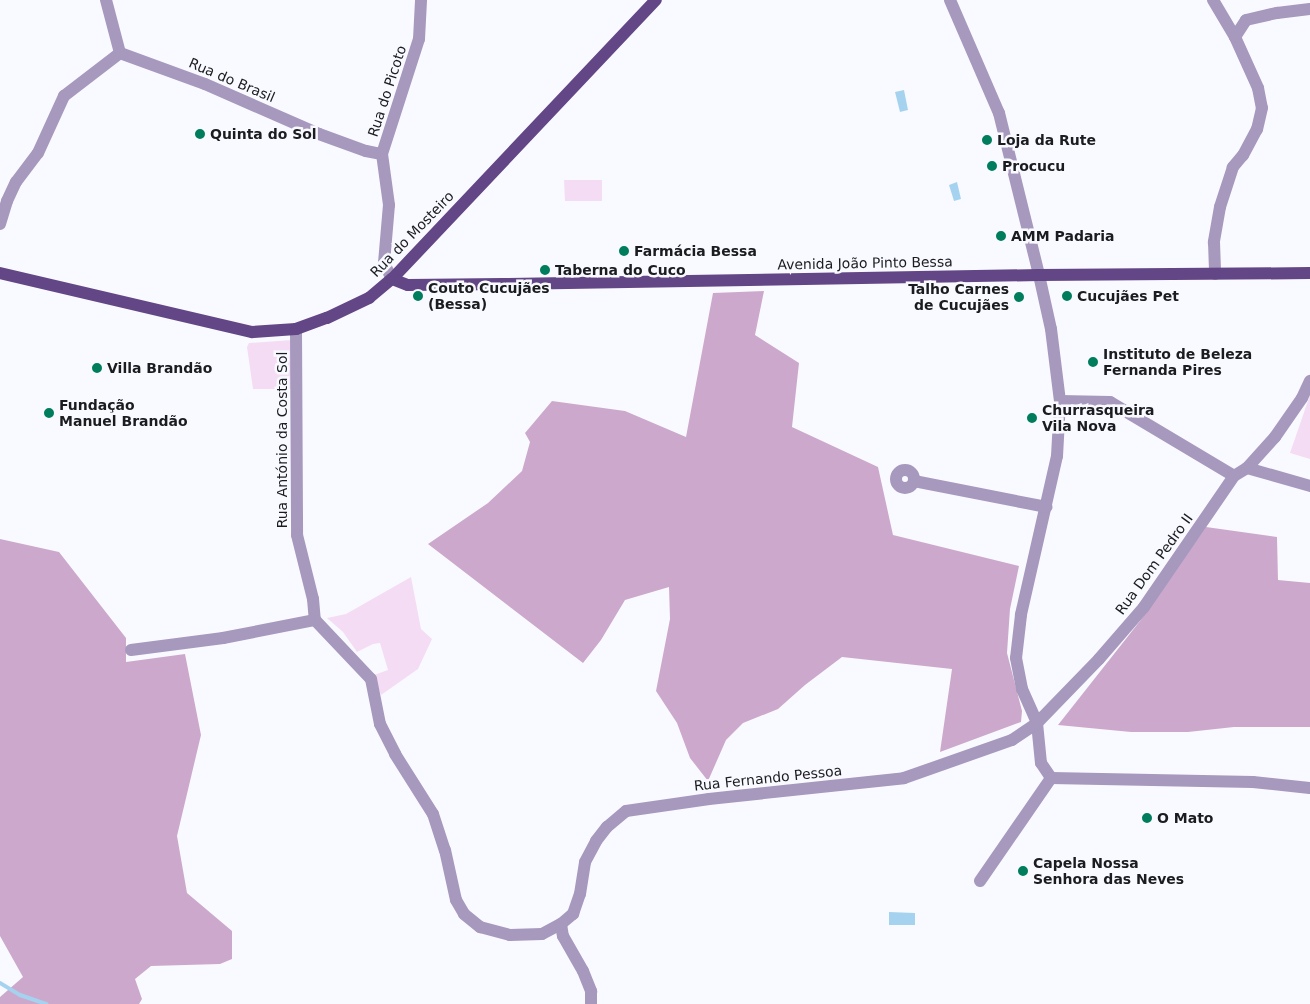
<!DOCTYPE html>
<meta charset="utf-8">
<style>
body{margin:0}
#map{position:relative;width:1310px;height:1004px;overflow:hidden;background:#f9faff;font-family:"DejaVu Sans",sans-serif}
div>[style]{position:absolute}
.green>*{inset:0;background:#f4dcf4}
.forest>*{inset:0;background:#cca9cc}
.water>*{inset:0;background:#a5d3ef}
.stream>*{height:4px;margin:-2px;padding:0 2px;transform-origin:2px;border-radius:2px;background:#a5d3ef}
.minor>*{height:12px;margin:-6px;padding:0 6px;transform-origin:6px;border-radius:6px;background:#a798bd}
.minor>.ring{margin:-6px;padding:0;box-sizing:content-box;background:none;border:12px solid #a798bd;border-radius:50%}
.major>*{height:12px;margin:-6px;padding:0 6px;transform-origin:6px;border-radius:6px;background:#634686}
.dots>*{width:14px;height:14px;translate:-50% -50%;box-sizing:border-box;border:2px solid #f9faff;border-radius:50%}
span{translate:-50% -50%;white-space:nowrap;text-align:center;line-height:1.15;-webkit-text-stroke:5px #f9faff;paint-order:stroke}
.street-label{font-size:14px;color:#1b1c20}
.poi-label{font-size:14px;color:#1b1c20;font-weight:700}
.left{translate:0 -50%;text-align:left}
.right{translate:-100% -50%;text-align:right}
</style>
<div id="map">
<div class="green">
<div style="clip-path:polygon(564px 180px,602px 180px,602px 201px,565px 201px)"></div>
<div style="clip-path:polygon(292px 340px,292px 389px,253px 389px,247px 347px,249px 343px)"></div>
<div style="clip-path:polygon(1310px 395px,1310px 459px,1290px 453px)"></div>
<div style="clip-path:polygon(411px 577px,421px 629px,432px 639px,418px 669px,381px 695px,374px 675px,388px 670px,380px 643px,373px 644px,357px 652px,343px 632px,327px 618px,346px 614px)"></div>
</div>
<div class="forest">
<div style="clip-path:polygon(764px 291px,755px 335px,799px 363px,792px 427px,878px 467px,893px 535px,1019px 566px,1010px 609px,1007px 653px,1022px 711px,1021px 722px,940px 752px,952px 669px,842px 657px,805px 685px,778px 709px,743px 723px,726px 740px,708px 781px,690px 758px,677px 723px,656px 691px,670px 619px,669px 587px,625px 600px,601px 640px,583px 663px,428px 544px,488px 503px,522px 471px,530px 442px,525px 433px,552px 401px,625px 411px,686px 437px,713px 293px)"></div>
<div style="clip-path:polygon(1206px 527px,1277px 537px,1278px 580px,1310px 583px,1310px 727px,1234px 727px,1188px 732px,1131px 732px,1058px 725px,1140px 621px)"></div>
<div style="clip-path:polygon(0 539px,59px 552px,126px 638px,126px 662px,185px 654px,201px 735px,177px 836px,187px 893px,232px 931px,232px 959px,220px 964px,151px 966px,135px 979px,142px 999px,139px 1004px,0 1004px,0 997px,23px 977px,0 936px)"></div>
</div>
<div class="water">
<div style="clip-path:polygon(904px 90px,908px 110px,900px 112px,895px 92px)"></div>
<div style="clip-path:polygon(957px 182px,961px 199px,954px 201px,949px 185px)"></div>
<div style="clip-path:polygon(889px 912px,915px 913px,915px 925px,889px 925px)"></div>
</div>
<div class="stream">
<div style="left:0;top:983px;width:23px;rotate:31deg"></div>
<div style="left:20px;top:995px;width:28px;rotate:19deg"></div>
</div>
<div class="minor">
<div style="left:106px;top:0;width:55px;rotate:75.2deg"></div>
<div style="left:120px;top:53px;width:90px;rotate:20deg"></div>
<div style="left:205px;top:84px;width:124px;rotate:23.7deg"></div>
<div style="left:319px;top:134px;width:50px;rotate:19.9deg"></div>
<div style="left:366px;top:151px;width:16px;rotate:11deg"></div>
<div style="left:950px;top:0;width:123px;rotate:66.6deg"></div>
<div style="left:999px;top:113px;width:167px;rotate:76.1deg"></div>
<div style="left:1039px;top:275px;width:55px;rotate:77.5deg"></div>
<div style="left:1051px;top:329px;width:73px;rotate:82.9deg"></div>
<div style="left:1060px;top:401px;width:55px;rotate:93.1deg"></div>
<div style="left:1057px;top:456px;width:163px;rotate:102.8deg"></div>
<div style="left:1021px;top:615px;width:43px;rotate:96.6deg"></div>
<div style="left:1016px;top:658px;width:32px;rotate:79deg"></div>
<div style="left:1022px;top:689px;width:37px;rotate:66deg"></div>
<div style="left:1037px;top:723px;width:40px;rotate:84.3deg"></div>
<div style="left:1041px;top:763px;width:18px;rotate:56deg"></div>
<div style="left:1051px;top:778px;width:202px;rotate:1.1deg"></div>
<div style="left:1253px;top:782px;width:57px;rotate:6deg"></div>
<div style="left:1213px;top:0;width:43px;rotate:59.3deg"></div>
<div style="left:1235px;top:37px;width:56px;rotate:65.7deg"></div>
<div style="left:1258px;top:88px;width:20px;rotate:79deg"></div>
<div style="left:1262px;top:108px;width:22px;rotate:103deg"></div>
<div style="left:1257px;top:129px;width:30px;rotate:118deg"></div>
<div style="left:1243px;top:155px;width:16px;rotate:130deg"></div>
<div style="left:1233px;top:167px;width:42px;rotate:108deg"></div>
<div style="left:1220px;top:207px;width:36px;rotate:100deg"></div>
<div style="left:1214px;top:242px;width:32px;rotate:88deg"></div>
<div style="left:1235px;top:37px;width:20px;rotate:-57deg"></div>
<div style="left:1246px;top:20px;width:32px;rotate:-13deg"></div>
<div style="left:1277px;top:13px;width:33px;rotate:-7deg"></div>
<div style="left:0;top:224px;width:24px;rotate:-73deg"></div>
<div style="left:7px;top:201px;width:21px;rotate:-65deg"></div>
<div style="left:16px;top:182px;width:36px;rotate:-53deg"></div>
<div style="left:38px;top:153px;width:63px;rotate:-65.5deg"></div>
<div style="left:64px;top:96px;width:71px;rotate:-37.5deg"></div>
<div style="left:392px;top:279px;width:18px;rotate:-117deg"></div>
<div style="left:384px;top:263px;width:58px;rotate:-85.1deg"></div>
<div style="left:389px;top:205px;width:51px;rotate:-97.8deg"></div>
<div style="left:382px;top:154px;width:121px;rotate:-72.2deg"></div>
<div style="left:419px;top:39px;width:39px;rotate:-87deg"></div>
<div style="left:296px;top:329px;width:206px;rotate:89.7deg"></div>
<div style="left:297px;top:535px;width:66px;rotate:76deg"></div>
<div style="left:313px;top:599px;width:21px;rotate:85deg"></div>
<div style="left:315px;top:620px;width:81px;rotate:46.5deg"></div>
<div style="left:371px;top:679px;width:46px;rotate:78.7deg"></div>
<div style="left:380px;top:724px;width:34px;rotate:63deg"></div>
<div style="left:395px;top:754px;width:71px;rotate:57.7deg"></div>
<div style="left:433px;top:814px;width:38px;rotate:72deg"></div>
<div style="left:445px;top:850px;width:51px;rotate:77.6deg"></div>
<div style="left:456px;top:900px;width:16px;rotate:60deg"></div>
<div style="left:464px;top:914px;width:21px;rotate:39deg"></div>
<div style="left:480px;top:927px;width:31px;rotate:15deg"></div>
<div style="left:510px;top:935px;width:32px;rotate:-2deg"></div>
<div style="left:542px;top:934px;width:21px;rotate:-28deg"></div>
<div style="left:561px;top:924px;width:12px;rotate:81deg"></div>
<div style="left:563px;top:936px;width:40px;rotate:60.3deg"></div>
<div style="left:583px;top:971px;width:22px;rotate:68deg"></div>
<div style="left:591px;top:991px;width:13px;rotate:90deg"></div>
<div style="left:1060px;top:401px;width:50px;rotate:1.1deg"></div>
<div style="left:1110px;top:402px;width:144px;rotate:30.8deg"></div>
<div style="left:1247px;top:468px;width:42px;rotate:-47.9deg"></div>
<div style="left:1275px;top:437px;width:47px;rotate:-55.3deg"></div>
<div style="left:1302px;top:398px;width:19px;rotate:-65deg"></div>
<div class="ring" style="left:896px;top:470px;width:6px;height:6px"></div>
<div style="left:914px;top:481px;width:135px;rotate:11.1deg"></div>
<div style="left:131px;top:650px;width:93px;rotate:-7.4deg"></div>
<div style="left:223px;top:638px;width:94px;rotate:-11.1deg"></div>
<div style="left:980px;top:881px;width:125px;rotate:-55.4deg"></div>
<div style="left:561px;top:924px;width:16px;rotate:-40deg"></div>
<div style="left:573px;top:914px;width:21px;rotate:-71deg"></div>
<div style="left:580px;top:894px;width:32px;rotate:-81deg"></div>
<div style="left:585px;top:862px;width:24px;rotate:-62deg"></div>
<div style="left:596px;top:841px;width:18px;rotate:-52deg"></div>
<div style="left:607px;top:827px;width:25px;rotate:-40deg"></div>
<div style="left:626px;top:811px;width:84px;rotate:-8.2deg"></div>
<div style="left:709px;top:799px;width:196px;rotate:-6.1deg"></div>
<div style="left:904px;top:778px;width:114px;rotate:-19.4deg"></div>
<div style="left:1012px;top:740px;width:30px;rotate:-34deg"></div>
<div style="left:1037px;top:723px;width:89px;rotate:-45.9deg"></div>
<div style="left:1099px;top:659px;width:69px;rotate:-49.1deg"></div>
<div style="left:1144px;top:607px;width:159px;rotate:-55.5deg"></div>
<div style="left:1234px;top:476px;width:15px;rotate:-32deg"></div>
<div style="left:1247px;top:468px;width:66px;rotate:15.9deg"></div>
</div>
<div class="major">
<div style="left:0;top:273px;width:259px;rotate:13.2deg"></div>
<div style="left:252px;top:332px;width:44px;rotate:-3.9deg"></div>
<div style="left:296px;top:329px;width:33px;rotate:-20deg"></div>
<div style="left:327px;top:318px;width:47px;rotate:-25.5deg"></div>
<div style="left:369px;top:298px;width:30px;rotate:-40deg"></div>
<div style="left:392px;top:279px;width:384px;rotate:-46.6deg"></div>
<div style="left:392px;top:279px;width:17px;rotate:21deg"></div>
<div style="left:408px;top:285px;width:95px;rotate:-0.6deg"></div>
<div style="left:503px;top:284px;width:536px;rotate:-0.96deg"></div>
<div style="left:1039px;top:275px;width:271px;rotate:-0.4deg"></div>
</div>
<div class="dots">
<div style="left:200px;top:134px;background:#007d5c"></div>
<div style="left:987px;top:140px;background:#007d5c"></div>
<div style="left:992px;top:166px;background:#007d5c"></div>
<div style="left:1001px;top:236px;background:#007d5c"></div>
<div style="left:624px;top:251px;background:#007d5c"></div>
<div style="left:545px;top:270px;background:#007d5c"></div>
<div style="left:418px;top:296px;background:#007d5c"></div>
<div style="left:1067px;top:296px;background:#007d5c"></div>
<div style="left:1019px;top:297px;background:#007d5c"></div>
<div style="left:1093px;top:362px;background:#007d5c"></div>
<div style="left:97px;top:368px;background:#007d5c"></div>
<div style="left:49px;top:413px;background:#007d5c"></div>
<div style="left:1032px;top:418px;background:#007d5c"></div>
<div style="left:1147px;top:818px;background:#007d5c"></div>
<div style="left:1023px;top:871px;background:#007d5c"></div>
</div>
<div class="street-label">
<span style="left:232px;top:80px;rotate:23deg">Rua do Brasil</span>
<span style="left:387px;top:91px;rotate:-72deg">Rua do Picoto</span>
<span style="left:412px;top:234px;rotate:-46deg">Rua do Mosteiro</span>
<span style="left:865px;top:263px;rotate:-1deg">Avenida João Pinto Bessa</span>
<span style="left:282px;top:440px;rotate:-90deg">Rua António da Costa Sol</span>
<span style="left:1154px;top:564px;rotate:-54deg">Rua Dom Pedro II</span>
<span style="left:768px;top:778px;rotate:-6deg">Rua Fernando Pessoa</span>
</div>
<div class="poi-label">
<span class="left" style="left:210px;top:134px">Quinta do Sol</span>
<span class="left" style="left:997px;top:140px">Loja da Rute</span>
<span class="left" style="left:1002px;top:166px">Procucu</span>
<span class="left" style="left:1011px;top:236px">AMM Padaria</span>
<span class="left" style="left:634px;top:251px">Farmácia Bessa</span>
<span class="left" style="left:555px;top:270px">Taberna do Cuco</span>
<span class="left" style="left:428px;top:296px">Couto Cucujães<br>(Bessa)</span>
<span class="right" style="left:1009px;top:297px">Talho Carnes<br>de Cucujães</span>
<span class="left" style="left:1077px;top:296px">Cucujães Pet</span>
<span class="left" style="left:1103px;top:362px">Instituto de Beleza<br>Fernanda Pires</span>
<span class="left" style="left:107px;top:368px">Villa Brandão</span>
<span class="left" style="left:59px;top:413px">Fundação<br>Manuel Brandão</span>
<span class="left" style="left:1042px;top:418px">Churrasqueira<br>Vila Nova</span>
<span class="left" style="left:1157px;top:818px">O Mato</span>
<span class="left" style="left:1033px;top:871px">Capela Nossa<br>Senhora das Neves</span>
</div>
</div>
